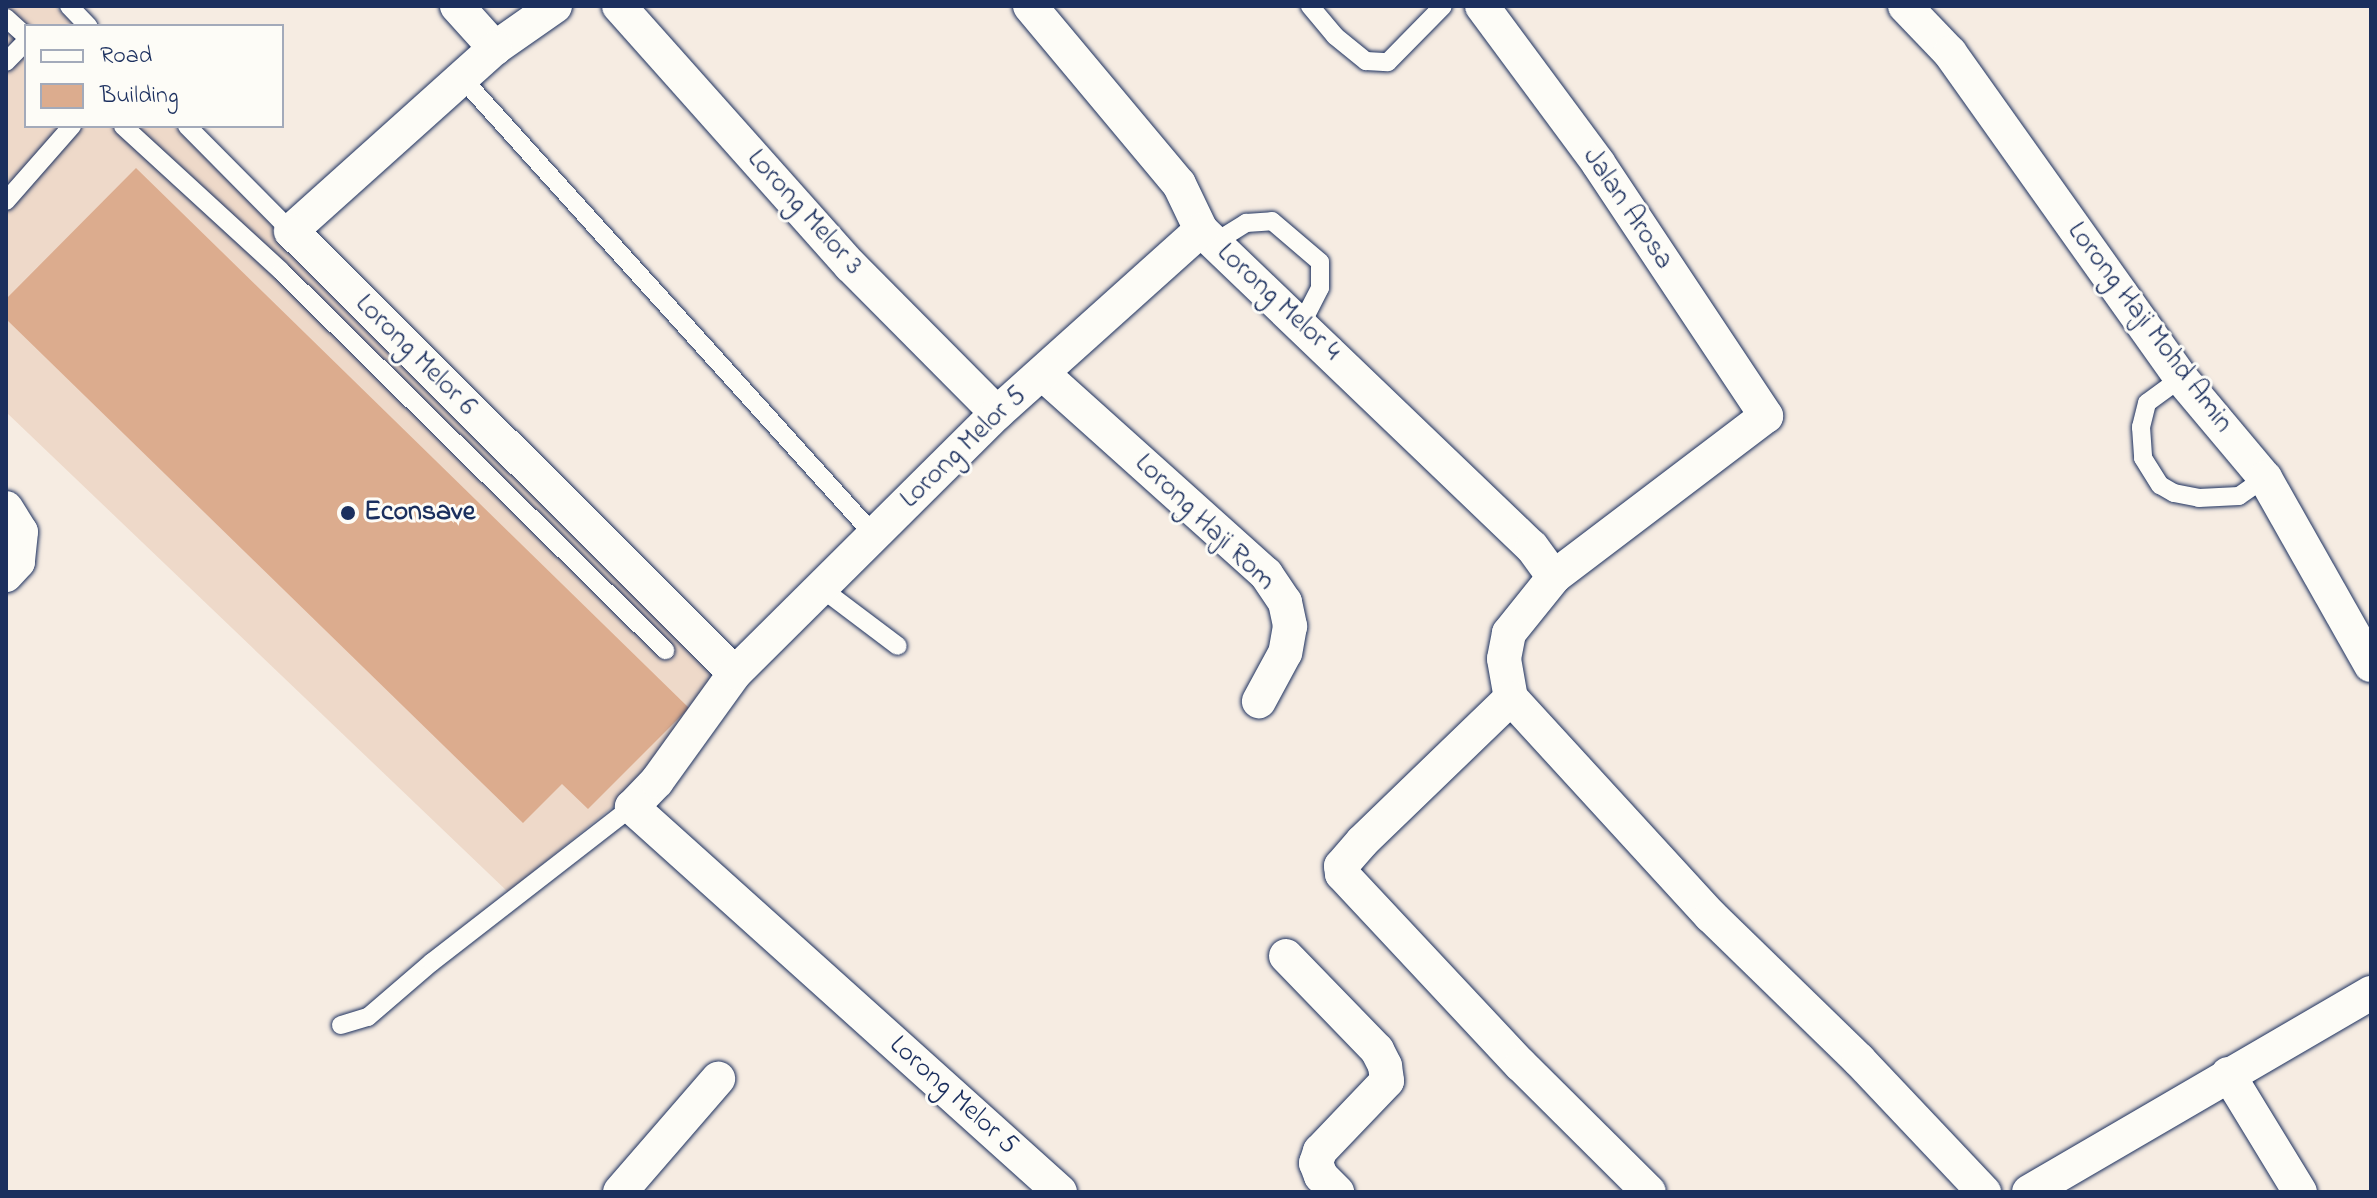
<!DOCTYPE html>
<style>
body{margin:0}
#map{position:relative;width:2377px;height:1198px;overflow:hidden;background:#f6ece2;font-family:"Indie Flower",sans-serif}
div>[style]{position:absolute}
.built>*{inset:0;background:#eed9c9}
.building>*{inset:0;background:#dcac8e}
.roads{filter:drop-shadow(0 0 2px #1b2f5e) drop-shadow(0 0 2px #1b2f5e)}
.lane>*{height:18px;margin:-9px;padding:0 9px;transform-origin:9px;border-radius:9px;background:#fdfcf7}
.street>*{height:34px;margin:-17px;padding:0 17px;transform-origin:17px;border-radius:17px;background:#fdfcf7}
.dots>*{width:22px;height:22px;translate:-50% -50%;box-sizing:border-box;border:4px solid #fdfcf7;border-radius:50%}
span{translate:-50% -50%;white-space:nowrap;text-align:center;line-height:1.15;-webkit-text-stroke:6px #fdfcf7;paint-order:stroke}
.street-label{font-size:28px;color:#1b2f5e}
.poi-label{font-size:28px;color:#1b2f5e;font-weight:700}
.left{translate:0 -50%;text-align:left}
.frame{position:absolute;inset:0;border:8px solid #1b2f5e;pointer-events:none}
.legend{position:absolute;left:24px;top:24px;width:260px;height:104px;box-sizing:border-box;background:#fdfcf7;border:2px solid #a3aaba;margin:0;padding:10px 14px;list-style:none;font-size:24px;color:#1b2f5e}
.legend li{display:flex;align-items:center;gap:16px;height:40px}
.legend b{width:40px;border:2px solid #a3aaba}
</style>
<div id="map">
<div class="built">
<div style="clip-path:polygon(6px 6px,55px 6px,75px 26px,26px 26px,26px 126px,174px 126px,715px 676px,621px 800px,508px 892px,6px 412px)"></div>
</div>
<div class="building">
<div style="clip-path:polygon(136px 168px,689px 708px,588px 809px,562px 784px,523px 823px,6px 319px,6px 299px)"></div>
</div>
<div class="roads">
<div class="lane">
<div style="left:69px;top:6px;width:28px;rotate:46deg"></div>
<div style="left:1310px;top:6px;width:39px;rotate:50deg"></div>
<div style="left:1335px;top:36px;width:40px;rotate:39deg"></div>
<div style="left:1366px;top:61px;width:22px;rotate:3deg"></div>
<div style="left:1388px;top:62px;width:78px;rotate:-45.5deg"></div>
<div style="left:6px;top:18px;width:27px;rotate:42deg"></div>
<div style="left:6px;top:62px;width:29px;rotate:-46deg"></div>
<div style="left:462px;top:78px;width:615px;rotate:47.96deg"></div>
<div style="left:123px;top:126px;width:214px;rotate:42.5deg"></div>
<div style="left:281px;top:271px;width:540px;rotate:44.62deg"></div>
<div style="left:187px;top:126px;width:148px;rotate:45.3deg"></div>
<div style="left:6px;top:201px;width:100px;rotate:-48.7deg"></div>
<div style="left:1214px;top:243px;width:38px;rotate:-32deg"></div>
<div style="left:1246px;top:223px;width:26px;rotate:-4deg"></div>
<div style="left:1272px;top:221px;width:63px;rotate:40.5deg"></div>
<div style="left:1320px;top:262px;width:26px;rotate:90deg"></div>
<div style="left:1320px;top:288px;width:42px;rotate:117.2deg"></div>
<div style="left:2181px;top:378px;width:42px;rotate:143.7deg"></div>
<div style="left:2147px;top:403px;width:25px;rotate:104deg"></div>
<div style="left:2141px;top:427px;width:31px;rotate:86deg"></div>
<div style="left:2143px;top:458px;width:32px;rotate:58deg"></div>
<div style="left:2160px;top:485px;width:16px;rotate:30deg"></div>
<div style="left:2174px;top:493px;width:25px;rotate:11deg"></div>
<div style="left:2199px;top:498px;width:40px;rotate:-2.9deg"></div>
<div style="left:2239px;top:496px;width:32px;rotate:-35deg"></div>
<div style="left:821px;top:588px;width:96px;rotate:37deg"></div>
<div style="left:341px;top:1025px;width:28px;rotate:-17deg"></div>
<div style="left:368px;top:1017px;width:84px;rotate:-40.7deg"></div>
<div style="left:432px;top:962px;width:253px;rotate:-37.8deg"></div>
</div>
<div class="street">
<div style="left:457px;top:6px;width:57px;rotate:47.9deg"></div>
<div style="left:555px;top:6px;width:73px;rotate:145deg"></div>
<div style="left:495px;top:48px;width:274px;rotate:138.1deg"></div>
<div style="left:291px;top:231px;width:626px;rotate:44.87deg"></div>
<div style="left:619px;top:6px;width:348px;rotate:48.3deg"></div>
<div style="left:851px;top:266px;width:207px;rotate:45.2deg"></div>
<div style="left:1030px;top:6px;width:232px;rotate:50.1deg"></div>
<div style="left:1179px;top:184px;width:51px;rotate:64.4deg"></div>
<div style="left:1201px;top:230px;width:458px;rotate:43.8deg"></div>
<div style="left:1532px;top:547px;width:37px;rotate:54deg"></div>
<div style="left:1482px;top:6px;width:195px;rotate:53.5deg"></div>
<div style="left:1598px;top:163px;width:304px;rotate:56.4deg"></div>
<div style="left:1766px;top:416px;width:266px;rotate:142.8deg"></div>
<div style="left:1554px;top:577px;width:72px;rotate:128.8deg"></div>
<div style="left:1509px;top:633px;width:26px;rotate:101deg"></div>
<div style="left:1504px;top:659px;width:40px;rotate:80deg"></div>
<div style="left:1511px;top:698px;width:296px;rotate:47.5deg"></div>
<div style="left:1711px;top:916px;width:206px;rotate:44.2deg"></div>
<div style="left:1859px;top:1060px;width:182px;rotate:46.6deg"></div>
<div style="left:1905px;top:6px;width:65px;rotate:46.2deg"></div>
<div style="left:1950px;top:53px;width:399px;rotate:54.6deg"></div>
<div style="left:2181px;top:378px;width:131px;rotate:50deg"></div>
<div style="left:2265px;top:478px;width:215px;rotate:60.5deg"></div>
<div style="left:1043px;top:374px;width:300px;rotate:41.9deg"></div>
<div style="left:1266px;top:574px;width:34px;rotate:56deg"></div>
<div style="left:1285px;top:602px;width:25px;rotate:78deg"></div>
<div style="left:1290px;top:626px;width:27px;rotate:100deg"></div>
<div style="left:1285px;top:653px;width:55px;rotate:118.4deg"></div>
<div style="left:6px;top:508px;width:28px;rotate:58deg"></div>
<div style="left:21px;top:532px;width:30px;rotate:96deg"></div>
<div style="left:18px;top:562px;width:18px;rotate:133deg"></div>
<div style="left:1511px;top:698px;width:207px;rotate:136deg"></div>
<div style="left:1362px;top:842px;width:32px;rotate:131deg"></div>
<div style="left:1341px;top:866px;width:8px;rotate:83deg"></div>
<div style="left:1342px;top:874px;width:262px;rotate:46.9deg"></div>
<div style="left:1521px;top:1065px;width:180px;rotate:44.8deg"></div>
<div style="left:1286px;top:956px;width:131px;rotate:45.9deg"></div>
<div style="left:1377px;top:1050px;width:18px;rotate:63deg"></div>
<div style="left:1385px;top:1066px;width:15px;rotate:82deg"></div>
<div style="left:1387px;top:1081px;width:97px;rotate:133.7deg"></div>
<div style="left:1320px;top:1151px;width:13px;rotate:108deg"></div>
<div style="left:1316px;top:1163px;width:14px;rotate:69deg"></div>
<div style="left:1321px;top:1176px;width:23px;rotate:45deg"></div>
<div style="left:2228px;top:1074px;width:138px;rotate:58.6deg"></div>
<div style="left:620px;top:1192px;width:150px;rotate:-49.1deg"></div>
<div style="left:1060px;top:1192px;width:576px;rotate:-138.03deg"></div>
<div style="left:632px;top:807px;width:36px;rotate:-46deg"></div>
<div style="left:657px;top:781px;width:133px;rotate:-54.2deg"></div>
<div style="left:735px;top:673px;width:369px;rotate:-44.8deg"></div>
<div style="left:997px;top:413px;width:274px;rotate:-41.9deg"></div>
<div style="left:2029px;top:1192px;width:396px;rotate:-30.2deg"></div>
</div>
</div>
<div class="dots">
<div style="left:348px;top:513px;background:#1b2f5e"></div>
</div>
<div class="street-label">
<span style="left:1627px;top:209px;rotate:56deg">Jalan Arosa</span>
<span style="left:804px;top:213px;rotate:48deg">Lorong Melor 3</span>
<span style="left:1278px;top:303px;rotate:43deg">Lorong Melor 4</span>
<span style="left:2149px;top:328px;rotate:53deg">Lorong Haji Mohd Amin</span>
<span style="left:415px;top:356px;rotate:45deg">Lorong Melor 6</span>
<span style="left:964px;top:448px;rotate:-44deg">Lorong Melor 5</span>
<span style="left:1204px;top:523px;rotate:44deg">Lorong Haji Rom</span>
<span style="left:953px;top:1096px;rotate:42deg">Lorong Melor 5</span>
</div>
<div class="poi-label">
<span class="left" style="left:364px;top:513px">Econsave</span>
</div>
<div class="frame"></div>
<ul class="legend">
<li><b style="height:10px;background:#fdfcf7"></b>Road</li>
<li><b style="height:22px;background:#dcac8e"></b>Building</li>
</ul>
</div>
